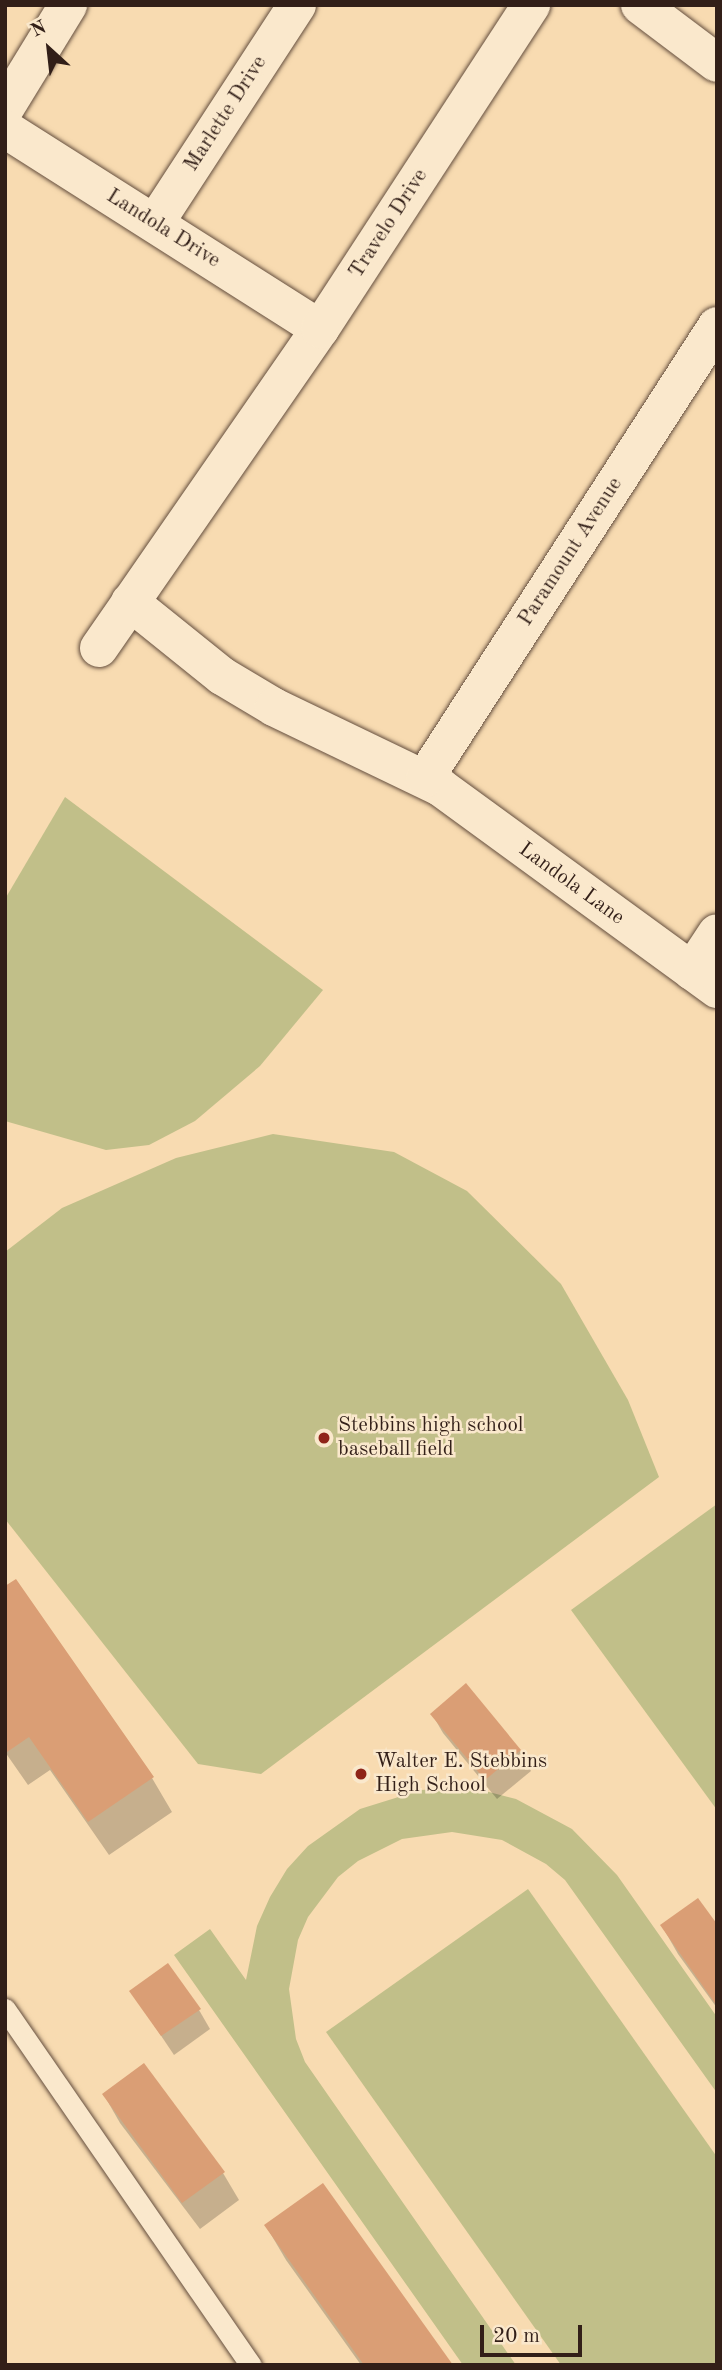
<!DOCTYPE html>
<style>
body{margin:0}
#map{position:relative;width:722px;height:2370px;overflow:hidden;background:#f8dbb1;font-family:"Old Standard TT",serif}
div>[style]{position:absolute}
.green>*{inset:0;background:#c1bf89}
.shadow>*{inset:0;background:#0003}
.building>*{inset:0;background:#da9e75}
.roads{filter:drop-shadow(0 0 2px #644e3e) drop-shadow(0 0 2px #644e3e)}
.service>*{height:21px;margin:-10.5px;padding:0 10.5px;transform-origin:10.5px;border-radius:10.5px;background:#fae8cc}
.minor>*{height:38px;margin:-19px;padding:0 19px;transform-origin:19px;border-radius:19px;background:#fae8cc}
.dots>*{width:19px;height:19px;translate:-50% -50%;box-sizing:border-box;border:4px solid #fae8cc;border-radius:50%}
span{translate:-50% -50%;white-space:nowrap;text-align:center;line-height:1.15;-webkit-text-stroke:5px #fae8cc;paint-order:stroke}
.street-label{font-size:21px;color:#321f18}
.poi-label{font-size:21px;color:#321f18}
.left{translate:0 -50%;text-align:left}
.frame{position:absolute;inset:0;border:7px solid #321f18;pointer-events:none}
.north{position:absolute;left:14px;top:14px;width:70px;height:70px;-webkit-text-stroke:5px #fae8cc;paint-order:stroke;rotate:333deg;font-size:19px;font-weight:700;line-height:28px;text-align:center;color:#321f18}
.north::after{content:'';display:block;margin:auto;width:24px;height:32px;background:#321f18;clip-path:polygon(50% 0,100% 100%,50% 72%,0 100%)}
.scale{position:absolute;left:480px;top:2325px;width:102px;height:32px;box-sizing:border-box;border:4px solid #321f18;border-top:0;padding-left:9px;font-size:21px;line-height:24px;white-space:nowrap;color:#321f18;-webkit-text-stroke:5px #fae8cc;paint-order:stroke}
</style>
<div id="map">
<div class="green">
<div style="clip-path:polygon(65px 797px,323px 990px,260px 1066px,195px 1121px,149px 1145px,106px 1150px,5px 1121px,5px 899px)"></div>
<div style="clip-path:polygon(273px 1134px,394px 1152px,467px 1191px,561px 1284px,628px 1400px,659px 1477px,261px 1774px,198px 1764px,5px 1519px,5px 1252px,62px 1208px,176px 1158px)"></div>
<div style="clip-path:polygon(717px 1504px,717px 1810px,571px 1610px)"></div>
<div style="clip-path:polygon(453px 1788px,485px 1791px,516px 1799px,572px 1829px,617px 1875px,717px 2017px,717px 2093px,565px 1880px,546px 1864px,502px 1840px,452px 1832px,402px 1839px,358px 1861px,338px 1877px,308px 1917px,298px 1940px,289px 1989px,296px 2039px,305px 2062px,516px 2365px,463px 2365px,174px 1955px,210px 1929px,246px 1980px,257px 1926px,270px 1897px,287px 1869px,308px 1846px,360px 1809px,421px 1790px)"></div>
<div style="clip-path:polygon(528px 1889px,717px 2157px,717px 2365px,561px 2365px,326px 2032px)"></div>
</div>
<div class="shadow">
<div style="clip-path:polygon(5px 1588px,152px 1778px,172px 1812px,109px 1855px,50px 1770px,28px 1785px,5px 1752px)"></div>
<div style="clip-path:polygon(466px 1686px,520px 1751px,531px 1771px,497px 1799px,443px 1733px,432px 1714px)"></div>
<div style="clip-path:polygon(662px 1926px,717px 1927px,717px 2008px,678px 1954px)"></div>
<div style="clip-path:polygon(131px 1991px,199px 2010px,210px 2029px,174px 2055px)"></div>
<div style="clip-path:polygon(104px 2095px,223px 2173px,239px 2200px,200px 2229px,120px 2123px)"></div>
<div style="clip-path:polygon(266px 2226px,451px 2365px,361px 2365px,286px 2260px)"></div>
</div>
<div class="building">
<div style="clip-path:polygon(16px 1579px,154px 1777px,88px 1822px,29px 1737px,7px 1752px,5px 1749px,5px 1586px)"></div>
<div style="clip-path:polygon(466px 1683px,521px 1750px,485px 1780px,430px 1714px)"></div>
<div style="clip-path:polygon(698px 1898px,717px 1924px,717px 2006px,660px 1925px)"></div>
<div style="clip-path:polygon(168px 1963px,201px 2009px,161px 2036px,129px 1991px)"></div>
<div style="clip-path:polygon(144px 2063px,225px 2172px,182px 2203px,102px 2094px)"></div>
<div style="clip-path:polygon(323px 2183px,453px 2365px,364px 2365px,264px 2225px)"></div>
</div>
<div class="roads">
<div class="service">
<div style="left:5px;top:2009px;width:433px;rotate:55.4deg"></div>
</div>
<div class="minor">
<div style="left:640px;top:5px;width:96px;rotate:37deg"></div>
<div style="left:5px;top:108px;width:121px;rotate:-58.5deg"></div>
<div style="left:5px;top:129px;width:373px;rotate:32.4deg"></div>
<div style="left:155px;top:223px;width:260px;rotate:-56.9deg"></div>
<div style="left:130px;top:602px;width:118px;rotate:38.8deg"></div>
<div style="left:222px;top:676px;width:61px;rotate:30.8deg"></div>
<div style="left:274px;top:707px;width:184px;rotate:25.7deg"></div>
<div style="left:440px;top:787px;width:343px;rotate:36.1deg"></div>
<div style="left:99px;top:648px;width:388px;rotate:-55.3deg"></div>
<div style="left:320px;top:329px;width:387px;rotate:-56.9deg"></div>
<div style="left:425px;top:778px;width:538px;rotate:-57.14deg"></div>
<div style="left:692px;top:971px;width:45px;rotate:-56.7deg"></div>
</div>
</div>
<div class="dots">
<div style="left:324px;top:1438px;background:#8f2418"></div>
<div style="left:361px;top:1774px;background:#8f2418"></div>
</div>
<div class="street-label">
<span style="left:226px;top:114px;rotate:-57deg">Marlette Drive</span>
<span style="left:389px;top:224px;rotate:-57deg">Travelo Drive</span>
<span style="left:163px;top:229px;rotate:32deg">Landola Drive</span>
<span style="left:571px;top:552px;rotate:-57deg">Paramount Avenue</span>
<span style="left:571px;top:884px;rotate:36deg">Landola Lane</span>
</div>
<div class="poi-label">
<span class="left" style="left:338px;top:1438px">Stebbins high school<br>baseball field</span>
<span class="left" style="left:375px;top:1774px">Walter E. Stebbins<br>High School</span>
</div>
<div class="frame"></div>
<div class="north">N</div>
<div class="scale">20 m</div>
</div>
